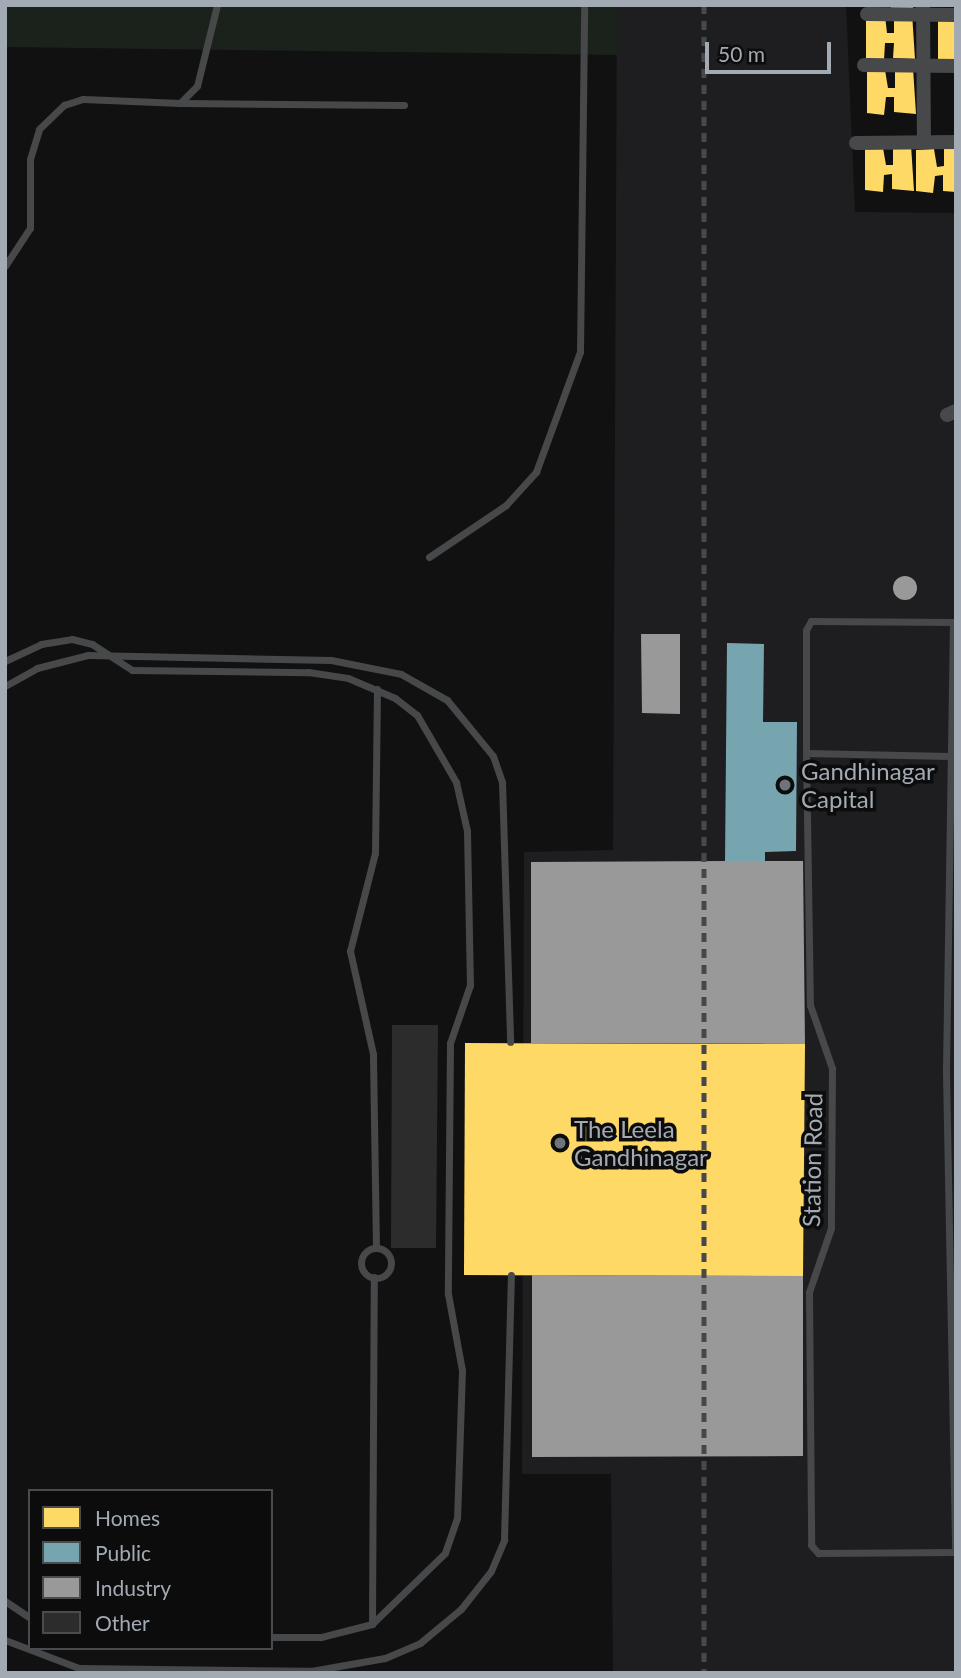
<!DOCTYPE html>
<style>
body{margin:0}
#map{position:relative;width:961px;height:1678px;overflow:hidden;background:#111112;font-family:Lato,sans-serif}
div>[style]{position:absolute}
.built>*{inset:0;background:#1e1e20}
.green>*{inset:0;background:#1b221c}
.homes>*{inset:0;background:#ffd966}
.public>*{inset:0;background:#76a5af}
.industry>*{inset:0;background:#999}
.round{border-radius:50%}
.building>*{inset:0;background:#2c2c2d}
.service>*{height:7px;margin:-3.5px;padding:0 3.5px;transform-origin:3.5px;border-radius:3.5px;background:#46484a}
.service>.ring{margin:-3.5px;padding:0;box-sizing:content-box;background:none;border:7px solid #46484a;border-radius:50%}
.minor>*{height:14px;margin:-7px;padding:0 7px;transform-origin:7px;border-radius:7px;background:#46484a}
.rail>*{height:5px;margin-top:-2.5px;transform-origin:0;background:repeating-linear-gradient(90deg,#46484a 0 9px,transparent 0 16px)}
.service-bridge>*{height:7px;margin:-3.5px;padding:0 3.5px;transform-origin:3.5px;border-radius:3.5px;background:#46484a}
.dots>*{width:19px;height:19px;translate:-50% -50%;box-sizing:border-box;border:4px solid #0c0c0d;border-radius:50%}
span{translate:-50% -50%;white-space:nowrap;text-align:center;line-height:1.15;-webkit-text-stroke:7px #0c0c0d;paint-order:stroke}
.poi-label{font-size:24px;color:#a2aab3}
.left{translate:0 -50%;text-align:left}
.street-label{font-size:24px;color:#a2aab3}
.frame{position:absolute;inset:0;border:7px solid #a2aab3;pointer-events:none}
.legend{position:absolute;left:28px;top:1489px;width:245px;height:161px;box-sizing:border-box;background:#0c0c0d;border:2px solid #484b4f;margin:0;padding:9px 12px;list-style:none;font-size:21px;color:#a2aab3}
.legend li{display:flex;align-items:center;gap:14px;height:35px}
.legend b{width:35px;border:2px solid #484b4f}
.scale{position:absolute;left:705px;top:42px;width:126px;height:32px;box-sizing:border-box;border:4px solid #a2aab3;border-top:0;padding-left:9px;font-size:21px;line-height:24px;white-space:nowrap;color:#a2aab3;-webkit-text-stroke:5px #0c0c0d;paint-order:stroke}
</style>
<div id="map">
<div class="built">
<div style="clip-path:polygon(617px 5px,846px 5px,855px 212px,956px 213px,956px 1673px,613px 1673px,611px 1474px,522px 1474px,524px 852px,613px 850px)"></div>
</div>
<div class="green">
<div style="clip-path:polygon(5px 5px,617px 5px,617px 55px,5px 47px)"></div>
</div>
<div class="homes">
<div style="clip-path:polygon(891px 5px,913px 5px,913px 10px,891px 9px)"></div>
<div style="clip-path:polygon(912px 13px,915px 59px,893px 58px,894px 43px,885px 43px,884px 60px,866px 58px,866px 17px,885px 16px,887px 33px,894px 33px,894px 14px)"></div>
<div style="clip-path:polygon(938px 19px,956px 19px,955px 63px,938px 61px)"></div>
<div style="clip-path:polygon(913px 68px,916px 114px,894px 112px,894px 97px,886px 97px,884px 115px,867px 113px,867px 71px,885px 70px,888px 88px,895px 88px,895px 69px)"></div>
<div style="clip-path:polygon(911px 145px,914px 191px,892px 189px,892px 174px,884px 175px,883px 192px,865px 190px,865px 148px,883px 148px,886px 165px,893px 165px,893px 146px)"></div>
<div style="clip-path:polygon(944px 147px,956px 147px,956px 192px,943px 191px,943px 175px,935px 176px,933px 193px,916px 191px,916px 150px,934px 149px,937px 167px,944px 166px)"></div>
<div style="clip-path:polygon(465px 1043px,805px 1044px,803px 1276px,464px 1275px)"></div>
</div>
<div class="public">
<div style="clip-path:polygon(727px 643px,764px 644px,763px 722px,797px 722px,796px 851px,765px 852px,765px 861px,725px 861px)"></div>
</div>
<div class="industry">
<div class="round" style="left:893px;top:576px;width:24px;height:24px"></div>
<div style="clip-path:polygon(641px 634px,680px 634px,680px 714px,642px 713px)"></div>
<div style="clip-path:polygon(725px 861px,803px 861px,805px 1044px,531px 1043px,531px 862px)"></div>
<div style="clip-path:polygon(532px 1275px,803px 1276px,803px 1456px,532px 1457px)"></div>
</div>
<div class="building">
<div style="clip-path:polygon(392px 1025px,438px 1025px,436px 1248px,391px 1248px)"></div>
</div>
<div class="service">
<div style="left:181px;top:103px;width:223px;rotate:0.5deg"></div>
<div style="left:5px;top:266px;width:45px;rotate:-56.7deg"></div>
<div style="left:30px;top:228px;width:69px;rotate:-90deg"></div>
<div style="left:30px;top:159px;width:31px;rotate:-73deg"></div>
<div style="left:39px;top:129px;width:35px;rotate:-44deg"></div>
<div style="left:64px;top:105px;width:20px;rotate:-18deg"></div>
<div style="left:83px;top:99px;width:97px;rotate:2.4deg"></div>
<div style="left:180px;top:103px;width:24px;rotate:-45deg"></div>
<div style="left:197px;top:86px;width:83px;rotate:-76.1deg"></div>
<div style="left:429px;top:557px;width:93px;rotate:-34deg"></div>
<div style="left:506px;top:505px;width:45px;rotate:-47.7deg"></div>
<div style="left:536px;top:472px;width:128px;rotate:-69.9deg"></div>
<div style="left:580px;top:352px;width:347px;rotate:-89.3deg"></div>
<div style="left:953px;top:622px;width:451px;rotate:90.9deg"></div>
<div style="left:946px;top:1073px;width:479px;rotate:88.9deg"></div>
<div style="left:956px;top:622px;width:145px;rotate:-179.6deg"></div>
<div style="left:811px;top:621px;width:10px;rotate:119deg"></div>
<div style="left:806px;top:630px;width:123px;rotate:90deg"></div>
<div style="left:806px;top:753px;width:252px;rotate:89.1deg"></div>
<div style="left:810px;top:1005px;width:67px;rotate:70.8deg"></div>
<div style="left:832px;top:1068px;width:160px;rotate:90.4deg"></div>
<div style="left:831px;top:1228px;width:68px;rotate:109deg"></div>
<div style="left:809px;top:1292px;width:253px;rotate:89.5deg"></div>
<div style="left:811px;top:1545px;width:11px;rotate:49deg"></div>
<div style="left:818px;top:1553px;width:138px;rotate:-0.4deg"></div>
<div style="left:5px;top:661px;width:40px;rotate:-25deg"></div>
<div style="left:41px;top:644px;width:31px;rotate:-9deg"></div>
<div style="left:72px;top:639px;width:21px;rotate:14deg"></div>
<div style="left:92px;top:644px;width:48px;rotate:33deg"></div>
<div style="left:132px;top:670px;width:176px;rotate:0.7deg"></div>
<div style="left:308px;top:672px;width:40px;rotate:8.5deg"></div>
<div style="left:348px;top:678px;width:51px;rotate:23.1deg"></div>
<div style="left:395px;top:698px;width:28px;rotate:38deg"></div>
<div style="left:417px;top:715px;width:78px;rotate:59.8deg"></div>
<div style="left:456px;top:782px;width:50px;rotate:77.3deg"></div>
<div style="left:467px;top:831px;width:154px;rotate:88.9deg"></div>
<div style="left:470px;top:985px;width:61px;rotate:109deg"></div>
<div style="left:450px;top:1043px;width:251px;rotate:90.5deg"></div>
<div style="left:448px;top:1294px;width:77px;rotate:79.6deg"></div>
<div style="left:462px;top:1370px;width:148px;rotate:91.9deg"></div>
<div style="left:457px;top:1518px;width:37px;rotate:109deg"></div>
<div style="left:445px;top:1553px;width:102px;rotate:135.8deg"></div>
<div style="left:372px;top:1624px;width:53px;rotate:165.7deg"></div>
<div style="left:321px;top:1637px;width:50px;rotate:180deg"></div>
<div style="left:806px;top:753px;width:144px;rotate:1.2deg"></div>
<div style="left:376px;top:1248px;width:194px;rotate:-90.9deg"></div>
<div style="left:373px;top:1054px;width:106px;rotate:-102.6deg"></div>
<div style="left:350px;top:951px;width:101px;rotate:-75.7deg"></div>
<div style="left:375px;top:853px;width:164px;rotate:-89.3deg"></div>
<div class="ring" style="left:361px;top:1248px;width:23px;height:23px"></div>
<div style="left:5px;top:1601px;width:30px;rotate:34deg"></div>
<div style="left:372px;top:1624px;width:347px;rotate:-89.7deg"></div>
<div style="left:5px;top:1640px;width:79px;rotate:20.7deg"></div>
<div style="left:79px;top:1668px;width:232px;rotate:0.7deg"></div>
<div style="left:311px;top:1671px;width:75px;rotate:-10deg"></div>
<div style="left:385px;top:1658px;width:38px;rotate:-23deg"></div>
<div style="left:420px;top:1643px;width:53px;rotate:-39.7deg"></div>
<div style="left:461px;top:1609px;width:48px;rotate:-51.7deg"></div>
<div style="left:491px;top:1571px;width:34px;rotate:-67deg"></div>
<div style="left:504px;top:1540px;width:265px;rotate:-88.5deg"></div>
</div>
<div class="minor">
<div style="left:923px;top:5px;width:137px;rotate:89.6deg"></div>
<div style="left:867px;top:14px;width:89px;rotate:0.6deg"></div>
<div style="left:864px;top:65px;width:92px;rotate:0.6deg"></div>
<div style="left:856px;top:143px;width:100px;rotate:-0.6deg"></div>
<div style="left:947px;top:415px;width:10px;rotate:-24deg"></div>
</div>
<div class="rail">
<div style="left:704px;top:5px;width:1668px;rotate:90deg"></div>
</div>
<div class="service-bridge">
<div style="left:5px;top:686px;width:37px;rotate:-29deg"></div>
<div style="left:37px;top:668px;width:53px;rotate:-14.3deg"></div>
<div style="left:88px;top:655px;width:243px;rotate:1.2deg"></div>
<div style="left:331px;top:660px;width:71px;rotate:11.3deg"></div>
<div style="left:401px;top:674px;width:53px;rotate:29.5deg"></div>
<div style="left:447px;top:700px;width:72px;rotate:50.6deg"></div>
<div style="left:493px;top:756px;width:28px;rotate:71deg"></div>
<div style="left:502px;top:782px;width:260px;rotate:88.2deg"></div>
</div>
<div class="dots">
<div style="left:785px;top:785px;background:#6f747b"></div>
<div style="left:560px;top:1143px;background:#6f747b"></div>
</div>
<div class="poi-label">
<span class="left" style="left:801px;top:785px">Gandhinagar<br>Capital</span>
<span class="left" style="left:574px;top:1143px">The Leela<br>Gandhinagar</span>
</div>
<div class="street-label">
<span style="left:812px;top:1160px;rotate:-89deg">Station Road</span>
</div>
<div class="frame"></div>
<ul class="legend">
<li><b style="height:19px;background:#ffd966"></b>Homes</li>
<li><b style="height:19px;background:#76a5af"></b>Public</li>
<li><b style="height:19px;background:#999"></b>Industry</li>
<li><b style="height:19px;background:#2c2c2d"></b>Other</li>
</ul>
<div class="scale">50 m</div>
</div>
